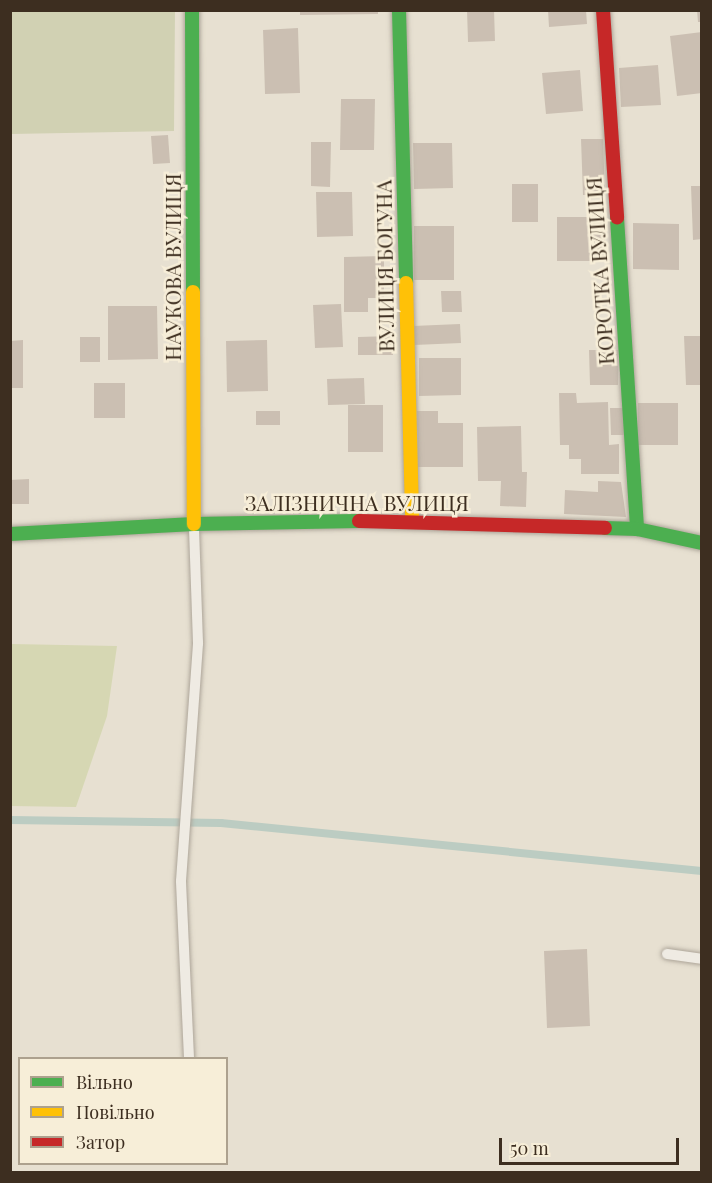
<!DOCTYPE html>
<meta charset="utf-8">
<style>
body{margin:0}
#map{position:relative;width:712px;height:1183px;overflow:hidden;background:#e7e0d1;font-family:"Playfair Display",serif}
div>[style]{position:absolute}
.green>*{inset:0;background:#d6d7b3}
.cemetery>*{inset:0;background:#d1d1b3}
.stream>*{height:8px;margin:-4px;padding:0 4px;transform-origin:4px;border-radius:4px;background:#bcccc2}
.building>*{inset:0;background:#cbbfb2}
.roads{filter:drop-shadow(0 0 2px #ada599) drop-shadow(0 0 2px #ada599)}
.lane>*{height:10px;margin:-5px;padding:0 5px;transform-origin:5px;border-radius:5px;background:#efebe3}
.fast>*{height:14px;margin:-7px;padding:0 7px;transform-origin:7px;border-radius:7px;background:#4caf50}
.slow>*{height:14px;margin:-7px;padding:0 7px;transform-origin:7px;border-radius:7px;background:#ffc107}
.jam>*{height:14px;margin:-7px;padding:0 7px;transform-origin:7px;border-radius:7px;background:#c62828}
span{translate:-50% -50%;white-space:nowrap;text-align:center;line-height:1.15;-webkit-text-stroke:5px #f7eed8;paint-order:stroke}
.street-label{font-size:21px;color:#3d2e20}
.frame{position:absolute;inset:0;border:12px solid #3d2e20;pointer-events:none}
.legend{position:absolute;left:18px;top:1057px;width:210px;height:108px;box-sizing:border-box;background:#f7eed8;border:2px solid #ada18e;margin:0;padding:8px 10px;list-style:none;font-size:18px;color:#3d2e20}
.legend li{display:flex;align-items:center;gap:12px;height:30px}
.legend b{width:30px;border:2px solid #ada18e}
.scale{position:absolute;left:499px;top:1138px;width:180px;height:27px;box-sizing:border-box;border:3px solid #3d2e20;border-top:0;padding-left:8px;font-size:18px;line-height:21px;white-space:nowrap;color:#3d2e20;-webkit-text-stroke:4px #f7eed8;paint-order:stroke}
</style>
<div id="map">
<div class="green">
<div style="clip-path:polygon(11px 644px,117px 646px,107px 716px,76px 807px,11px 806px)"></div>
</div>
<div class="cemetery">
<div style="clip-path:polygon(10px 11px,175px 11px,174px 131px,11px 134px)"></div>
</div>
<div class="stream">
<div style="left:10px;top:820px;width:211px;rotate:0.8deg"></div>
<div style="left:221px;top:823px;width:483px;rotate:5.7deg"></div>
</div>
<div class="building">
<div style="clip-path:polygon(300px 10px,378px 10px,378px 14px,300px 15px)"></div>
<div style="clip-path:polygon(467px 10px,494px 10px,495px 41px,468px 42px)"></div>
<div style="clip-path:polygon(548px 10px,586px 10px,587px 24px,549px 27px)"></div>
<div style="clip-path:polygon(697px 10px,702px 10px,702px 22px,698px 22px)"></div>
<div style="clip-path:polygon(298px 28px,300px 93px,265px 94px,263px 30px)"></div>
<div style="clip-path:polygon(702px 32px,702px 93px,677px 96px,670px 36px)"></div>
<div style="clip-path:polygon(658px 65px,661px 105px,621px 107px,619px 68px)"></div>
<div style="clip-path:polygon(580px 70px,583px 111px,546px 114px,542px 73px)"></div>
<div style="clip-path:polygon(341px 99px,375px 99px,374px 150px,340px 150px)"></div>
<div style="clip-path:polygon(168px 135px,170px 163px,153px 164px,151px 136px)"></div>
<div style="clip-path:polygon(581px 139px,603px 139px,605px 195px,583px 195px)"></div>
<div style="clip-path:polygon(311px 142px,331px 142px,330px 187px,311px 186px)"></div>
<div style="clip-path:polygon(413px 143px,452px 143px,453px 188px,414px 189px)"></div>
<div style="clip-path:polygon(512px 184px,538px 184px,538px 222px,512px 222px)"></div>
<div style="clip-path:polygon(691px 186px,702px 186px,702px 239px,693px 240px)"></div>
<div style="clip-path:polygon(316px 192px,352px 192px,353px 236px,317px 237px)"></div>
<div style="clip-path:polygon(557px 217px,605px 217px,605px 261px,557px 261px)"></div>
<div style="clip-path:polygon(633px 223px,679px 224px,679px 270px,633px 269px)"></div>
<div style="clip-path:polygon(414px 226px,454px 226px,454px 280px,414px 280px)"></div>
<div style="clip-path:polygon(384px 256px,384px 298px,368px 298px,368px 312px,344px 312px,344px 257px)"></div>
<div style="clip-path:polygon(441px 291px,461px 291px,462px 312px,442px 312px)"></div>
<div style="clip-path:polygon(341px 304px,343px 347px,315px 348px,313px 305px)"></div>
<div style="clip-path:polygon(108px 306px,157px 306px,158px 359px,108px 360px)"></div>
<div style="clip-path:polygon(460px 324px,461px 343px,414px 345px,413px 326px)"></div>
<div style="clip-path:polygon(392px 336px,393px 355px,358px 355px,358px 337px)"></div>
<div style="clip-path:polygon(684px 336px,702px 336px,702px 385px,686px 385px)"></div>
<div style="clip-path:polygon(80px 337px,100px 337px,100px 362px,80px 362px)"></div>
<div style="clip-path:polygon(23px 340px,23px 388px,10px 388px,10px 341px)"></div>
<div style="clip-path:polygon(267px 340px,268px 391px,227px 392px,226px 341px)"></div>
<div style="clip-path:polygon(589px 350px,618px 350px,618px 385px,590px 385px)"></div>
<div style="clip-path:polygon(419px 358px,461px 358px,461px 395px,419px 396px)"></div>
<div style="clip-path:polygon(364px 378px,365px 404px,328px 405px,327px 379px)"></div>
<div style="clip-path:polygon(94px 383px,125px 383px,125px 418px,94px 418px)"></div>
<div style="clip-path:polygon(559px 393px,576px 393px,577px 403px,608px 402px,609px 445px,619px 444px,619px 474px,581px 474px,581px 459px,569px 459px,569px 445px,560px 445px)"></div>
<div style="clip-path:polygon(638px 403px,678px 403px,678px 445px,638px 445px)"></div>
<div style="clip-path:polygon(348px 405px,383px 405px,383px 452px,348px 452px)"></div>
<div style="clip-path:polygon(610px 408px,623px 408px,624px 435px,611px 435px)"></div>
<div style="clip-path:polygon(256px 411px,280px 411px,280px 425px,256px 425px)"></div>
<div style="clip-path:polygon(417px 411px,438px 411px,438px 423px,463px 423px,463px 467px,418px 467px)"></div>
<div style="clip-path:polygon(521px 426px,522px 472px,527px 472px,526px 507px,500px 506px,501px 481px,478px 481px,477px 427px)"></div>
<div style="clip-path:polygon(29px 479px,29px 504px,10px 504px,10px 480px)"></div>
<div style="clip-path:polygon(598px 481px,621px 482px,626px 517px,564px 514px,565px 490px,598px 492px)"></div>
<div style="clip-path:polygon(587px 949px,590px 1026px,547px 1028px,544px 951px)"></div>
</div>
<div class="roads">
<div class="lane">
<div style="left:667px;top:954px;width:35px;rotate:8deg"></div>
<div style="left:189px;top:1058px;width:177px;rotate:-92.6deg"></div>
<div style="left:181px;top:881px;width:239px;rotate:-85.9deg"></div>
<div style="left:198px;top:643px;width:116px;rotate:-92deg"></div>
</div>
<div class="fast">
<div style="left:192px;top:10px;width:282px;rotate:89.8deg"></div>
<div style="left:399px;top:10px;width:273px;rotate:88.5deg"></div>
<div style="left:617px;top:218px;width:312px;rotate:86.3deg"></div>
<div style="left:605px;top:528px;width:32px;rotate:2deg"></div>
<div style="left:637px;top:529px;width:66px;rotate:12.2deg"></div>
<div style="left:10px;top:534px;width:184px;rotate:-3.1deg"></div>
<div style="left:194px;top:524px;width:165px;rotate:-1deg"></div>
</div>
<div class="slow">
<div style="left:406px;top:283px;width:237px;rotate:88.5deg"></div>
<div style="left:193px;top:292px;width:232px;rotate:89.8deg"></div>
</div>
<div class="jam">
<div style="left:603px;top:10px;width:208px;rotate:86.1deg"></div>
<div style="left:359px;top:521px;width:246px;rotate:1.6deg"></div>
</div>
</div>
<div class="street-label">
<span style="left:384px;top:266px;rotate:-91deg">ВУЛИЦЯ БОГУНА</span>
<span style="left:172px;top:267px;rotate:-90deg">НАУКОВА ВУЛИЦЯ</span>
<span style="left:599px;top:271px;rotate:-94deg">КОРОТКА ВУЛИЦЯ</span>
<span style="left:357px;top:502px">ЗАЛІЗНИЧНА ВУЛИЦЯ</span>
</div>
<div class="frame"></div>
<ul class="legend">
<li><b style="height:8px;background:#4caf50"></b>Вільно</li>
<li><b style="height:8px;background:#ffc107"></b>Повільно</li>
<li><b style="height:8px;background:#c62828"></b>Затор</li>
</ul>
<div class="scale">50 m</div>
</div>
